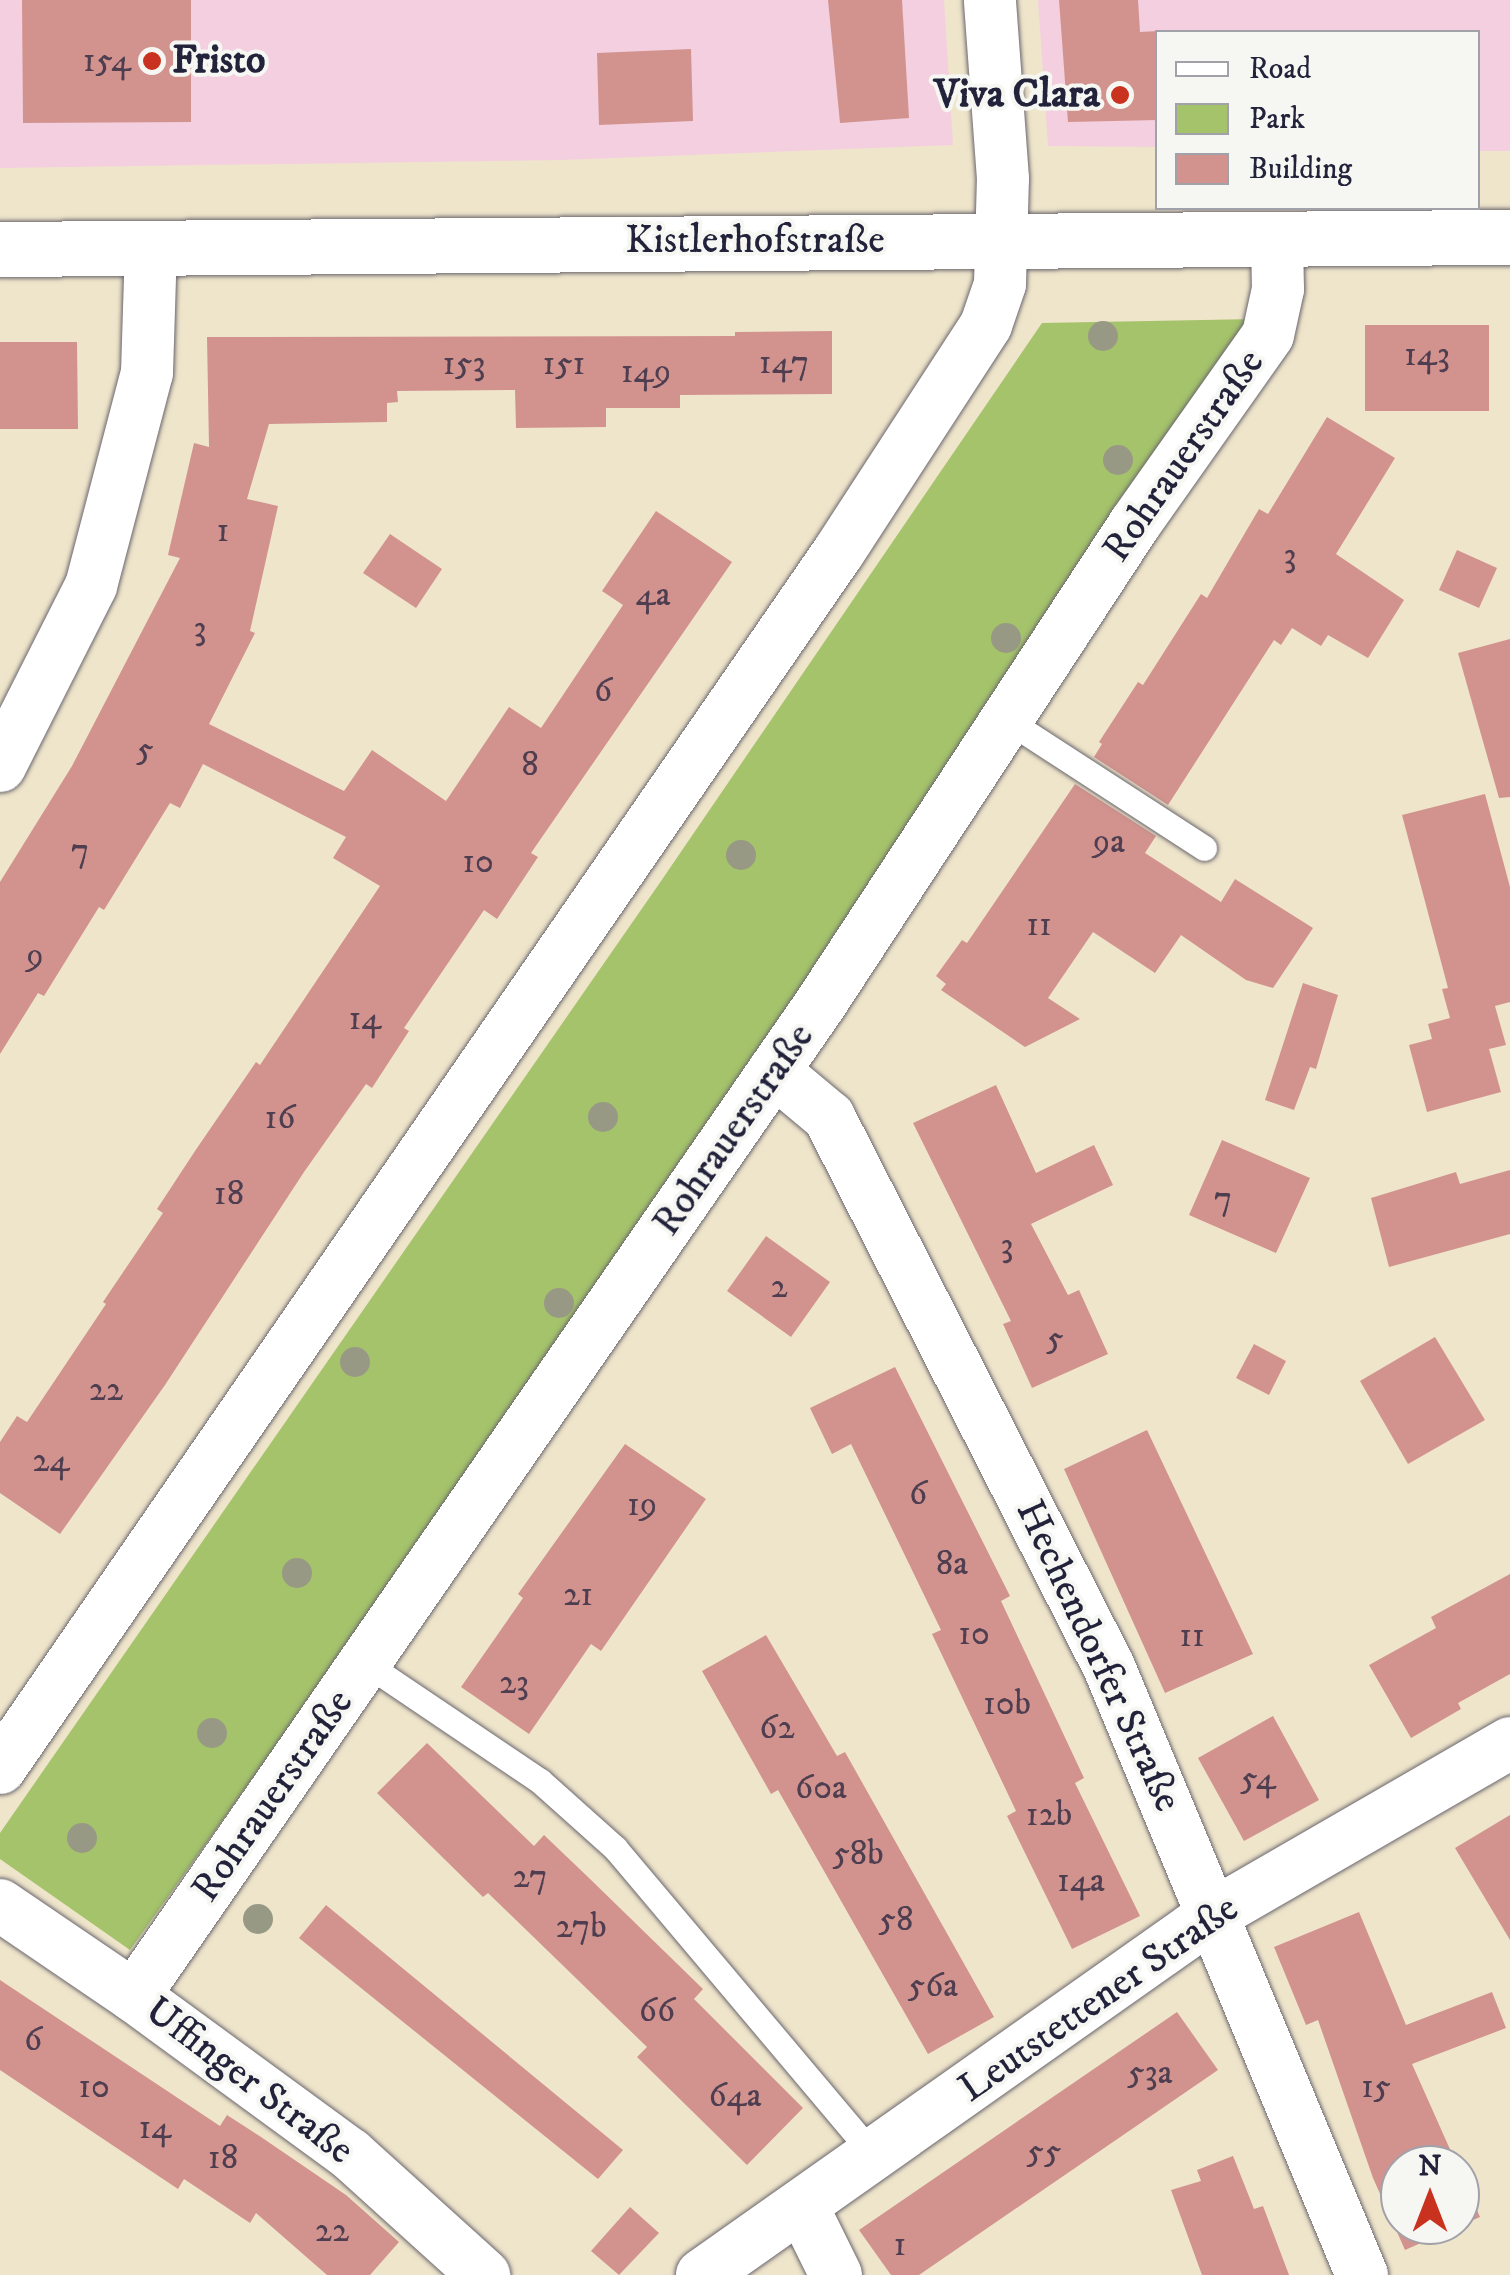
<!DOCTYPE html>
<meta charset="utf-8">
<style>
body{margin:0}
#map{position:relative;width:1510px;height:2275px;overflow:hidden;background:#efe5cb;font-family:"IM FELL DW Pica",serif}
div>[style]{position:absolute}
.built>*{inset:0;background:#f3cfdf}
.green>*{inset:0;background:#a4c36b}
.building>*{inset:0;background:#d2938f}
.roads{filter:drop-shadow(0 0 2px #6a666d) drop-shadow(0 0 2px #6a666d)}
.service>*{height:25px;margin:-12.5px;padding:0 12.5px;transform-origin:12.5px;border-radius:12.5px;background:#fff}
.minor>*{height:52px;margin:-26px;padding:0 26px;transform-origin:26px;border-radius:26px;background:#fff}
.tertiary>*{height:55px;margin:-27.5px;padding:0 27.5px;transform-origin:27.5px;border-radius:27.5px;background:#fff}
.trees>*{width:30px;height:30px;margin:-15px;border-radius:50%;background:#989985}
.dots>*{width:28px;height:28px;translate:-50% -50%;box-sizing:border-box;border:5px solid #f6f6f2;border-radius:50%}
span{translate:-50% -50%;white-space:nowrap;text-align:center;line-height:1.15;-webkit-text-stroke:8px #f6f6f2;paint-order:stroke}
.number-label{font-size:35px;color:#4e3e50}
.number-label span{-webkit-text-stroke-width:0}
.poi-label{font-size:40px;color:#22223b;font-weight:700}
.left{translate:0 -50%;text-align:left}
.right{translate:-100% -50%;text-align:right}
.street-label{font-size:40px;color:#22223b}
.legend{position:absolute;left:1155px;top:30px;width:325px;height:180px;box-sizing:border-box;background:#f6f6f2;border:2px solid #a1a1a9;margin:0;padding:12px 18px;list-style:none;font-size:30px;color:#22223b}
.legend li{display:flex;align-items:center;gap:20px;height:50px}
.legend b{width:50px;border:2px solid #a1a1a9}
.north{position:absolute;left:1380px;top:2145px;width:100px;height:100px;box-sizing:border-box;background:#f6f6f2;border:2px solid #a1a1a9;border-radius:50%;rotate:0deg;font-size:28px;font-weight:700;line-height:40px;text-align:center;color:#22223b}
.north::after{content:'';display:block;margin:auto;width:35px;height:45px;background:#c8321e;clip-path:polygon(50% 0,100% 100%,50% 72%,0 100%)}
</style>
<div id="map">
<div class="built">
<div style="clip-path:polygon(0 0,944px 0,953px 145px,562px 160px,0 168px)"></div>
<div style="clip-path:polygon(1038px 0,1510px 0,1510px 151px,1478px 151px,1478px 32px,1158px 32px,1157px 147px,1048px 146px)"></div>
</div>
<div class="green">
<div style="clip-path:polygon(1256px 319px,729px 1111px,130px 1950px,0 1859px,0 1833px,659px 884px,1042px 323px)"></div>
</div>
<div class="building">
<div style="clip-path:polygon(22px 0,191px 0,191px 122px,23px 123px)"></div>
<div style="clip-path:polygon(828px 0,902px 0,909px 118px,840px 123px)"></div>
<div style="clip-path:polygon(1059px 0,1138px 0,1140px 32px,1158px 31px,1158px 120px,1068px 122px)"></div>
<div style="clip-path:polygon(691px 49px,693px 121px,599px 125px,597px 53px)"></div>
<div style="clip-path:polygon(1365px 325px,1489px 325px,1489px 411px,1365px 411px)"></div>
<div style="clip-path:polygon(832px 331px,832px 394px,680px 395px,680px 408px,606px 408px,606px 427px,516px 428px,515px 390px,397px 391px,398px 402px,387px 403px,387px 422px,269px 424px,247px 499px,278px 506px,250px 631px,255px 633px,209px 724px,344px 791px,372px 750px,446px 801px,509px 707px,541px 728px,623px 605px,602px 591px,656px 511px,732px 562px,531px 853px,538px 857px,497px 919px,484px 910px,404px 1028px,409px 1031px,372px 1088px,366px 1084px,304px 1172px,165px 1385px,60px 1534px,0 1493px,0 1442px,17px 1416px,27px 1422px,106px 1304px,103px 1302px,163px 1213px,157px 1209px,195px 1151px,256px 1062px,260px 1065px,380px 886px,333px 858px,346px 837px,203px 764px,180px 808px,170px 803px,104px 910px,99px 907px,44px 996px,38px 993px,0 1054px,0 882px,72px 766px,180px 558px,168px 555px,194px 443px,209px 447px,207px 337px,735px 336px,735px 332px)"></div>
<div style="clip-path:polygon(0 342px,77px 342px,78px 429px,0 429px)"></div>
<div style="clip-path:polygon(1327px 417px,1395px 458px,1336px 554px,1404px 600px,1368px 658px,1328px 635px,1321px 646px,1292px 628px,1281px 645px,1274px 640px,1168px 805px,1094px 757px,1102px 744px,1099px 742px,1138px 682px,1143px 685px,1201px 594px,1207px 598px,1259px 509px,1268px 514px)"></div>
<div style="clip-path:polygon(390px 534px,442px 569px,416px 608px,363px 573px)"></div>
<div style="clip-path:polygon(1457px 550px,1497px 568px,1479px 608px,1439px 590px)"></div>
<div style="clip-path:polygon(1510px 639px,1510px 797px,1499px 798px,1458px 653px)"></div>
<div style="clip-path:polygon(1075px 784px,1156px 836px,1145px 853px,1221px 902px,1235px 879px,1313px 928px,1273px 988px,1246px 980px,1181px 935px,1155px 973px,1093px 932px,1048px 998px,1080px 1019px,1025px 1047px,941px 990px,946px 984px,936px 976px,962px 940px,967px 943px)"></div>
<div style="clip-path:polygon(1485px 794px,1510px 887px,1510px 1002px,1495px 1006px,1506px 1045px,1489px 1049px,1501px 1092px,1427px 1112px,1409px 1045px,1432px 1039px,1428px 1024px,1450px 1018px,1442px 989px,1448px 988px,1402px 815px)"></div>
<div style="clip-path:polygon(1303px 983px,1338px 995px,1316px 1069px,1310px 1067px,1294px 1110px,1265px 1100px)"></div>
<div style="clip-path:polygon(996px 1085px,1036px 1173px,1094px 1145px,1113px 1185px,1031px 1224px,1068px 1295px,1079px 1290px,1108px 1354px,1032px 1388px,1003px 1324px,1011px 1321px,913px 1123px)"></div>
<div style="clip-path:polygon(1222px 1140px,1310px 1178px,1276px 1253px,1189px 1215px)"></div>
<div style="clip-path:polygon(1510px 1170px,1510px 1234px,1389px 1267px,1371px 1198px,1456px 1172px,1460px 1184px)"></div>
<div style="clip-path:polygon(766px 1236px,830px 1282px,791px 1337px,727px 1291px)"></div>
<div style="clip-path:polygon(1435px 1337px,1485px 1420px,1408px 1464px,1360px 1381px)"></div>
<div style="clip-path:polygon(1254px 1344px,1286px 1361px,1269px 1395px,1236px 1378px)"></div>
<div style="clip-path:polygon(895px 1367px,1010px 1596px,1001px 1601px,1084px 1778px,1075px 1783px,1140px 1916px,1072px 1949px,1007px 1816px,1016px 1811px,932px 1634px,941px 1630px,851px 1444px,832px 1454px,810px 1408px)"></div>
<div style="clip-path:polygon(1147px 1430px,1253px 1654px,1165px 1693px,1064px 1469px)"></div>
<div style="clip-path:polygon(625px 1444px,706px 1499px,601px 1651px,591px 1644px,529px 1734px,461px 1687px,523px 1598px,518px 1594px)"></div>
<div style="clip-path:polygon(1510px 1574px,1510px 1674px,1458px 1703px,1461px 1709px,1411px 1738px,1369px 1665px,1436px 1628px,1431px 1617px)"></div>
<div style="clip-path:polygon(766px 1635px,837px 1756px,845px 1752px,994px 2017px,928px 2054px,778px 1790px,771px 1794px,702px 1671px)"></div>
<div style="clip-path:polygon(1273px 1716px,1319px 1800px,1244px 1841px,1198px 1758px)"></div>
<div style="clip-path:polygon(427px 1743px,534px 1846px,544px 1835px,588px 1877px,703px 1989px,694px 1999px,803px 2108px,747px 2165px,637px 2057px,647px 2047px,488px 1893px,483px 1897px,377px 1793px)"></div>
<div style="clip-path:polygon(1510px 1815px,1510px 1940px,1455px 1848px)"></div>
<div style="clip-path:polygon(326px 1905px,623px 2150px,598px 2179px,299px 1938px)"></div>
<div style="clip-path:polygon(1359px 1912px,1406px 2025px,1492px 1992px,1506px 2028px,1412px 2064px,1457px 2165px,1400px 2165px,1400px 2225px,1460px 2225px,1460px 2171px,1480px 2217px,1405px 2250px,1373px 2178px,1318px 2020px,1306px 2025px,1274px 1947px)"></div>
<div style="clip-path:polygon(0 1980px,220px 2126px,227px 2115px,261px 2137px,346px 2195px,399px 2242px,370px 2275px,327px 2275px,256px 2213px,250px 2223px,184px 2179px,178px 2189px,0 2070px)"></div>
<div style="clip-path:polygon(1177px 2012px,1218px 2070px,919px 2275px,891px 2275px,859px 2230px)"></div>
<div style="clip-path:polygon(1233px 2156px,1254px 2209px,1263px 2206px,1289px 2275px,1202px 2275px,1171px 2190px,1201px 2181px,1197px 2170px)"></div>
<div style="clip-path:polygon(630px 2207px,659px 2233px,619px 2275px,591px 2251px)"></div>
</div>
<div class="roads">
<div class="service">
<div style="left:1007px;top:720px;width:235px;rotate:33deg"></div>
<div style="left:365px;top:1663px;width:211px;rotate:34deg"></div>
<div style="left:540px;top:1781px;width:101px;rotate:41.8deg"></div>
<div style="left:615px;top:1848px;width:402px;rotate:49.9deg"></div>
</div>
<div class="minor">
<div style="left:0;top:766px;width:202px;rotate:-63.2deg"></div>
<div style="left:91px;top:586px;width:220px;rotate:-75.3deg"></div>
<div style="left:147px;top:373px;width:126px;rotate:-88.2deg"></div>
<div style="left:774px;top:1071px;width:72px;rotate:39.9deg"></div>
<div style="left:829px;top:1117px;width:617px;rotate:63.02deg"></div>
<div style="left:1109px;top:1667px;width:659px;rotate:67.41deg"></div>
<div style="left:0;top:1768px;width:1476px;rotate:-55.41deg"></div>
<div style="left:838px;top:553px;width:272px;rotate:-57deg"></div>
<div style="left:986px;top:325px;width:43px;rotate:-71.1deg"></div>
<div style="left:1000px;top:284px;width:105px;rotate:-88.4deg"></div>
<div style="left:1003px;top:179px;width:179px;rotate:-94.2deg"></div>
<div style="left:0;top:1905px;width:162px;rotate:34.2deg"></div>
<div style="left:134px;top:1996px;width:268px;rotate:36.2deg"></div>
<div style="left:350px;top:2154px;width:181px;rotate:42.1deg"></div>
<div style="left:134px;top:1996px;width:1207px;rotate:-55.32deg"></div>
<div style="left:821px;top:1003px;width:571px;rotate:-56.78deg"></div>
<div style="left:1134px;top:525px;width:232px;rotate:-54.8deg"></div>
<div style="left:1268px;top:335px;width:47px;rotate:-77.7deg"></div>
<div style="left:1278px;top:289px;width:49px;rotate:-91.2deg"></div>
<div style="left:802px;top:2206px;width:77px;rotate:63.8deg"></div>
<div style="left:702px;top:2275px;width:626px;rotate:-35.19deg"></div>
<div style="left:1214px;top:1914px;width:342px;rotate:-30deg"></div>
</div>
<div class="tertiary">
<div style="left:0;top:249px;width:1510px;rotate:-0.46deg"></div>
</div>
</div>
<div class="trees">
<div style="left:1103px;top:336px"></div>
<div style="left:1118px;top:460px"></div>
<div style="left:1006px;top:638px"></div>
<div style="left:741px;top:855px"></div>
<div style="left:603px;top:1117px"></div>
<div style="left:559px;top:1303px"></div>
<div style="left:355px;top:1362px"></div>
<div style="left:297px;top:1573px"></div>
<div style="left:212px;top:1733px"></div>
<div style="left:82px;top:1838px"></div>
<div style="left:258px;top:1919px"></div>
</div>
<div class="dots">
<div style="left:152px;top:61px;background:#c8321e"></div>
<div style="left:1120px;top:95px;background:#c8321e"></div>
</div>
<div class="number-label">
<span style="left:107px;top:61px">154</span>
<span style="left:1427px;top:355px">143</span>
<span style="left:784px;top:363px">147</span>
<span style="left:464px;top:364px">153</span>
<span style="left:564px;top:364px">151</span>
<span style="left:646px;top:372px">149</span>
<span style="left:223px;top:531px">1</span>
<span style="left:1290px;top:556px">3</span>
<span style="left:653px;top:595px">4a</span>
<span style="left:200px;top:629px">3</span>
<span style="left:603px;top:691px">6</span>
<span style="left:145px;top:750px">5</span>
<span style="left:530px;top:765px">8</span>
<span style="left:1109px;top:842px">9a</span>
<span style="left:80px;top:851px">7</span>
<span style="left:478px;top:862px">10</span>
<span style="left:1039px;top:925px">11</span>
<span style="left:35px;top:956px">9</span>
<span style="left:365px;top:1019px">14</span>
<span style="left:280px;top:1118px">16</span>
<span style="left:229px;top:1194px">18</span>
<span style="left:1223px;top:1199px">7</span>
<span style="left:1007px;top:1246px">3</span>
<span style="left:779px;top:1287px">2</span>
<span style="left:1055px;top:1339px">5</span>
<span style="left:106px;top:1390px">22</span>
<span style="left:51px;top:1461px">24</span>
<span style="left:918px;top:1494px">6</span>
<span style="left:642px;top:1505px">19</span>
<span style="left:952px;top:1564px">8a</span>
<span style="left:578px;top:1595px">21</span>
<span style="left:974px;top:1634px">10</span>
<span style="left:1192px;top:1636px">11</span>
<span style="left:514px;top:1683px">23</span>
<span style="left:1007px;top:1704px">10b</span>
<span style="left:777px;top:1728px">62</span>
<span style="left:1258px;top:1779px">54</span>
<span style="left:821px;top:1788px">60a</span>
<span style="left:1049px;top:1815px">12b</span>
<span style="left:858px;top:1854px">58b</span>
<span style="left:530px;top:1877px">27</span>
<span style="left:1081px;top:1881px">14a</span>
<span style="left:896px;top:1920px">58</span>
<span style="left:581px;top:1927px">27b</span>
<span style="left:933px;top:1986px">56a</span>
<span style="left:657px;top:2011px">66</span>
<span style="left:33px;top:2040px">6</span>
<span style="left:1150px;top:2073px">53a</span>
<span style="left:94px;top:2087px">10</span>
<span style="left:1376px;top:2087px">15</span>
<span style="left:735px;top:2096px">64a</span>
<span style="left:155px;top:2128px">14</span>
<span style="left:1044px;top:2152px">55</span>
<span style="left:223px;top:2158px">18</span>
<span style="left:332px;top:2231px">22</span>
<span style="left:900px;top:2245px">1</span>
</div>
<div class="poi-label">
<span class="left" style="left:172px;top:61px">Fristo</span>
<span class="right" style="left:1100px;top:95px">Viva Clara</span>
</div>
<div class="street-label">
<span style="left:755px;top:241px">Kistlerhofstraße</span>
<span style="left:1184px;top:456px;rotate:-55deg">Rohrauerstraße</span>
<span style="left:734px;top:1130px;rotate:-55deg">Rohrauerstraße</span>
<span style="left:1098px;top:1656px;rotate:65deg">Hechendorfer Straße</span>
<span style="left:273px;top:1796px;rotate:-55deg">Rohrauerstraße</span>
<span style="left:1099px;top:1999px;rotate:-35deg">Leutstettener Straße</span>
<span style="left:249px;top:2081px;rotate:37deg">Uffinger Straße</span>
</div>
<ul class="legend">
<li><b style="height:12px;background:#fff"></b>Road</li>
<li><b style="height:28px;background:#a4c36b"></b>Park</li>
<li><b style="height:28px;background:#d2938f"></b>Building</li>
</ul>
<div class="north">N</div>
</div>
